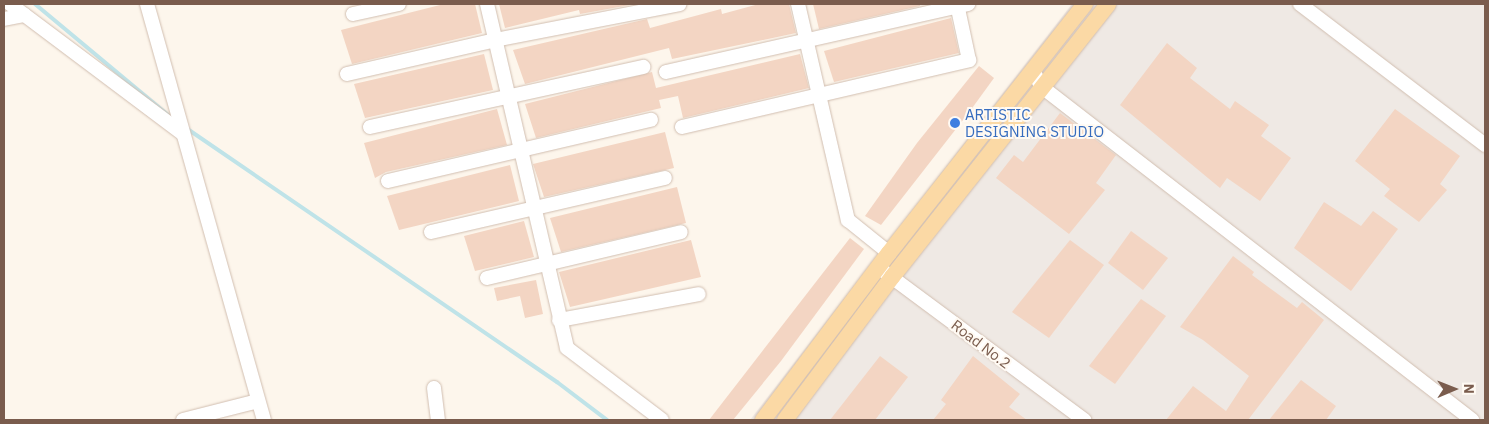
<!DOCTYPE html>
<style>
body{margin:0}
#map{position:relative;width:1489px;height:424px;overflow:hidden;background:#fdf6ec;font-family:"IBM Plex Sans",sans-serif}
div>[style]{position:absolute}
.industrial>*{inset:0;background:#efe9e4}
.stream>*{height:4px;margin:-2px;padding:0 2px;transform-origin:2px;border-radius:2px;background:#bfe3e8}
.building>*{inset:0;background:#f3d5c3}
.roads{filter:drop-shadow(0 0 1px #d1beb0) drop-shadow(0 0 1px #d1beb0)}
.minor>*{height:14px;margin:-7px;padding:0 7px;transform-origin:7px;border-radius:7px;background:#fff}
.major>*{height:16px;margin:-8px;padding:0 8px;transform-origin:8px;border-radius:8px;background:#fbd9a5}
.dots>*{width:14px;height:14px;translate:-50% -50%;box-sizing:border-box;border:2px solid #fffaf3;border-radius:50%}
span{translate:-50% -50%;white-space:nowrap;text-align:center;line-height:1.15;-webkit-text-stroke:4px #fffaf3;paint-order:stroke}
.shop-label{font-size:15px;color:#366cbe}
.left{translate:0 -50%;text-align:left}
.street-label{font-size:15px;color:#7a5c4d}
.frame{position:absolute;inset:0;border:5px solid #7a5c4d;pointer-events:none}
.north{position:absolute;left:1429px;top:364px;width:50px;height:50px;-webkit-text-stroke:4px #fffaf3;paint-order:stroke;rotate:89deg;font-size:14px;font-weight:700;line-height:20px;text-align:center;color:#7a5c4d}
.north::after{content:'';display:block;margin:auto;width:18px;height:22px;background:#7a5c4d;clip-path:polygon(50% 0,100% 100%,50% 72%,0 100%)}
</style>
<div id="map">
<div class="industrial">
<div style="clip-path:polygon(1072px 4px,1485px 4px,1485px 420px,750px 420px)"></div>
</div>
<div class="stream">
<div style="left:35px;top:4px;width:173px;rotate:39.8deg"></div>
<div style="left:186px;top:128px;width:450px;rotate:34.4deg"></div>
<div style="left:557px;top:382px;width:63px;rotate:37.2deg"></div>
</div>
<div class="building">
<div style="clip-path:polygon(444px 4px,475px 4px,482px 33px,352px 64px,341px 30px)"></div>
<div style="clip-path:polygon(499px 4px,635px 4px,580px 14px,579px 10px,505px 28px)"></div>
<div style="clip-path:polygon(759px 4px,789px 4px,796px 33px,672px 59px,669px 48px,525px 84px,513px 50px,647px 19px,650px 28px,721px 9px,722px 14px)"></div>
<div style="clip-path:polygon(813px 4px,920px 4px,920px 6px,819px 29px)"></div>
<div style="clip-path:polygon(951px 18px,959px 53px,834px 82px,824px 51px)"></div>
<div style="clip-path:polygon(1167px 43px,1197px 68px,1190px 78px,1230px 109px,1235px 101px,1269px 125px,1261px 136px,1291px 158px,1260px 201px,1227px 178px,1220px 188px,1120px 105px)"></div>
<div style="clip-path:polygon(484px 54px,493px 90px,365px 118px,354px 84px)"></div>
<div style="clip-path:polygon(800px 54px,809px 88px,683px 118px,678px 96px,659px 100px,661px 108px,536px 138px,525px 104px,652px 72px,656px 88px)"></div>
<div style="clip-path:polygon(979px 66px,994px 78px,970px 111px,881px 225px,865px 216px,917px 143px)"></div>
<div style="clip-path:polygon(497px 109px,507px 145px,386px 172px,375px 178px,364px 143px)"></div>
<div style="clip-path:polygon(1395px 109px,1460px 156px,1440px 184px,1447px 190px,1419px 222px,1384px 196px,1390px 189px,1355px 161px)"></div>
<div style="clip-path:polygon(1060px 113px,1116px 155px,1096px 183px,1105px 190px,1069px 234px,996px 178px,1014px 155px,1023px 162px)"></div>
<div style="clip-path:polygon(665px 132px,674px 168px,544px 197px,533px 164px)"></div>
<div style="clip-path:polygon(510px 165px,519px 201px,399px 230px,387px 196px)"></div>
<div style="clip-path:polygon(677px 187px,686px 223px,561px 252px,550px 218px)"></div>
<div style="clip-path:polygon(1324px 202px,1361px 226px,1373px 211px,1398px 229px,1351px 291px,1294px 248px)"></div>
<div style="clip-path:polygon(524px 221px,534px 257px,475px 271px,464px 236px)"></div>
<div style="clip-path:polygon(1131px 231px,1168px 258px,1143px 290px,1108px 263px)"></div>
<div style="clip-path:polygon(850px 238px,864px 249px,781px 361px,733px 420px,709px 420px)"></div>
<div style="clip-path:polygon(691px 240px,701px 277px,570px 307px,559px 272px)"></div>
<div style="clip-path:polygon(1070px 240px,1104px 265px,1049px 338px,1012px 312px)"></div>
<div style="clip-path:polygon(1233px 256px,1254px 272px,1252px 275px,1297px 308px,1302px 302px,1324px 320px,1248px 420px,1166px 420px,1193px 386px,1226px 411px,1249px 376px,1203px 340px,1180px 327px)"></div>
<div style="clip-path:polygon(536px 280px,543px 314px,525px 318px,520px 296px,497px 301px,494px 288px)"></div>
<div style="clip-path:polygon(1141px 299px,1166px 316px,1115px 384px,1089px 366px)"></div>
<div style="clip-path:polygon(880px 356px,908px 377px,875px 420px,830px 420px)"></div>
<div style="clip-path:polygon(973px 356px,1020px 394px,1009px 407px,1027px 420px,933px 420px,946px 404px,941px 400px)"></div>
<div style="clip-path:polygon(1301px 380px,1336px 406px,1326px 420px,1269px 420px)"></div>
</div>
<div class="roads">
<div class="minor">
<div style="left:10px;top:4px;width:216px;rotate:36.9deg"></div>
<div style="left:147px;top:4px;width:432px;rotate:74.3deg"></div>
<div style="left:487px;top:4px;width:353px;rotate:76.9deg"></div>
<div style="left:567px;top:348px;width:119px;rotate:37.2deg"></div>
<div style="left:798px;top:4px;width:222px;rotate:77deg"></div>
<div style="left:848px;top:220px;width:53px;rotate:38.8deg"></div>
<div style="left:1300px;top:4px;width:233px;rotate:37.3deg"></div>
<div style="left:353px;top:14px;width:47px;rotate:-12.3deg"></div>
<div style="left:4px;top:19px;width:21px;rotate:-11deg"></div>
<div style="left:1033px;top:71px;width:18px;rotate:61deg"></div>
<div style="left:1042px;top:87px;width:544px;rotate:37.75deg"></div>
<div style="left:666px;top:72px;width:310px;rotate:-12.7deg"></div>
<div style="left:347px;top:74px;width:152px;rotate:-12.9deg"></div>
<div style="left:495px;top:40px;width:188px;rotate:-11deg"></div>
<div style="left:370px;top:127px;width:280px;rotate:-12.4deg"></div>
<div style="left:682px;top:127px;width:295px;rotate:-13.1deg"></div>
<div style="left:969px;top:60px;width:57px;rotate:-102.1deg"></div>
<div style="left:388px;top:181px;width:270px;rotate:-13.1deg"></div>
<div style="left:431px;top:232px;width:240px;rotate:-13deg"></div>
<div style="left:878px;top:267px;width:257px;rotate:36.6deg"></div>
<div style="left:487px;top:278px;width:199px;rotate:-13.3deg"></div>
<div style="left:559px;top:320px;width:142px;rotate:-10.5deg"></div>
<div style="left:434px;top:388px;width:32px;rotate:83deg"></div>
<div style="left:183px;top:420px;width:77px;rotate:-14.2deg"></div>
</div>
<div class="major">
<div style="left:763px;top:420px;width:209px;rotate:-53deg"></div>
<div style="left:889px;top:253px;width:317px;rotate:-51.8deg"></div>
<div style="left:785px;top:420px;width:179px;rotate:-53.2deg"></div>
<div style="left:892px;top:277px;width:348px;rotate:-51.6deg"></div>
</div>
</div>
<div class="dots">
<div style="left:955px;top:123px;background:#3f7fe0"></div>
</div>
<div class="shop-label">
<span class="left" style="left:965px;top:123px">ARTISTIC<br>DESIGNING STUDIO</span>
</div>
<div class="street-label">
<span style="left:981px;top:344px;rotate:37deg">Road No.2</span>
</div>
<div class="frame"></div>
<div class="north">N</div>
</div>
